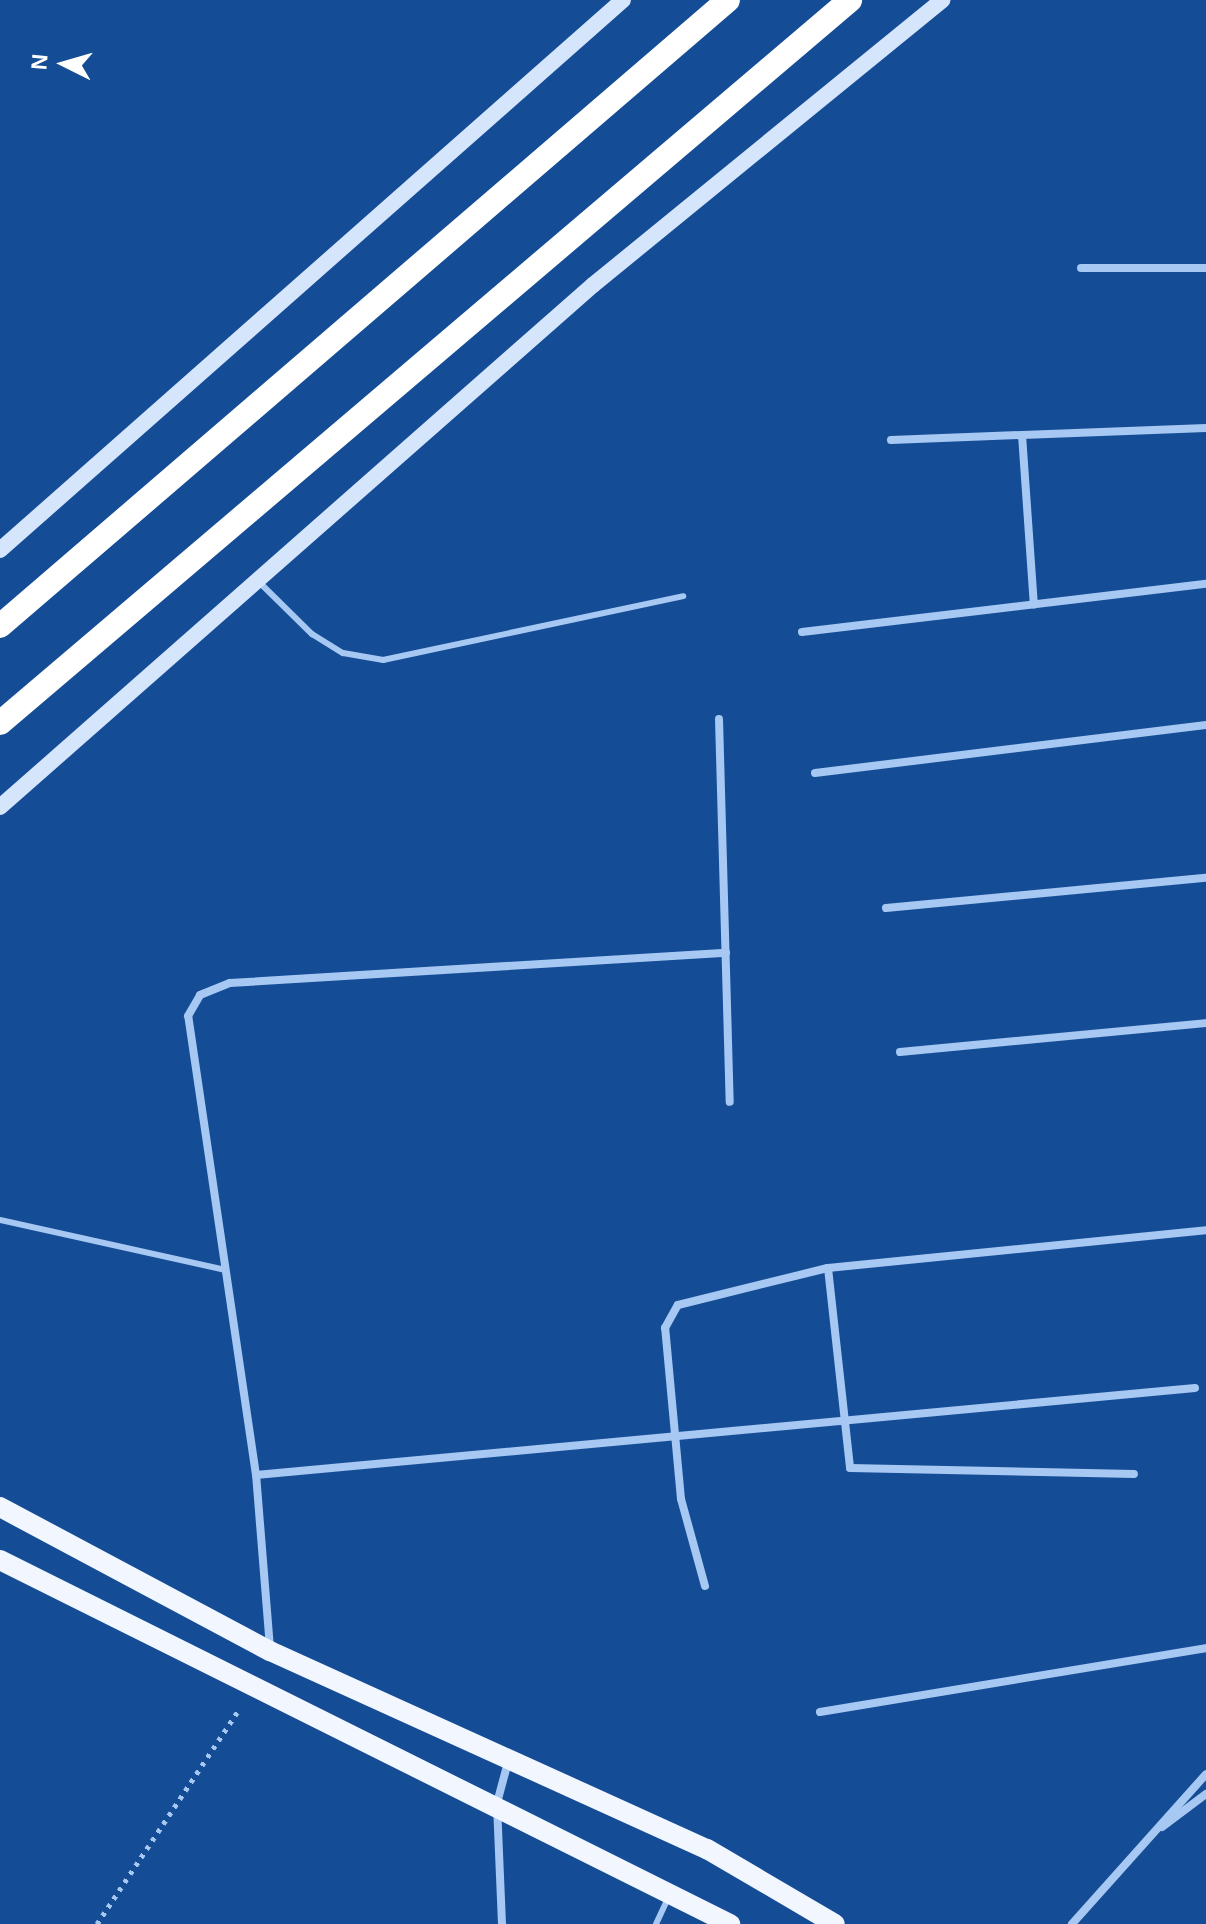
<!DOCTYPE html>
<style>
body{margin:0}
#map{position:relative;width:1206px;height:1924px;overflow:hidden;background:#154c96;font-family:Arial,sans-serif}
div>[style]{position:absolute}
.path>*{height:5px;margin-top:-2.5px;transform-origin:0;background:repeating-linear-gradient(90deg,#a6c8f2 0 4px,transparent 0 10px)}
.lane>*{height:6px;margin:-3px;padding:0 3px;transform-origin:3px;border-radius:3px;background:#a6c8f2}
.street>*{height:8px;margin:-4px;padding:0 4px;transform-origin:4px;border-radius:4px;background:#a6c8f2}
.secondary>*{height:16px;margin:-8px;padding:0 8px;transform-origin:8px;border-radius:8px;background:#d5e6fc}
.primary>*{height:20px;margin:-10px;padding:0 10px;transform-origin:10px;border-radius:10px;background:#f1f6ff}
.highway>*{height:24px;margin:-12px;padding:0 12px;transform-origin:12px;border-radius:12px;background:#fff}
span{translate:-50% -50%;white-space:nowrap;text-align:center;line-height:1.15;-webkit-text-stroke:6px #154c96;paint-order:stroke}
.north{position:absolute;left:24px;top:24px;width:80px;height:80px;-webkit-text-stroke:6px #154c96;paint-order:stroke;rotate:275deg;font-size:22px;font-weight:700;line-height:32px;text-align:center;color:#fff}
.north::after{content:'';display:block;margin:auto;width:28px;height:36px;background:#fff;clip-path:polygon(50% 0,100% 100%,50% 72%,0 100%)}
</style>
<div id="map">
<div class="path">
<div style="left:97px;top:1924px;width:259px;rotate:-56.5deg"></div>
</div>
<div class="lane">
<div style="left:258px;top:581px;width:76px;rotate:44.5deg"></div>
<div style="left:312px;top:634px;width:36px;rotate:32deg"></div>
<div style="left:343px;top:653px;width:41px;rotate:9.9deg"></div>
<div style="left:383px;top:660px;width:307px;rotate:-12deg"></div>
<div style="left:0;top:1220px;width:231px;rotate:12.5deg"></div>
<div style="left:656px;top:1924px;width:29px;rotate:-65deg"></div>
</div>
<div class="street">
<div style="left:1081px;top:268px;width:125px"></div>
<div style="left:1022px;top:435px;width:170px;rotate:86deg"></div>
<div style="left:891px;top:440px;width:315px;rotate:-2.2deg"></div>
<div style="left:802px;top:632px;width:407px;rotate:-6.8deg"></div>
<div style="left:719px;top:719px;width:383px;rotate:88.4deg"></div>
<div style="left:815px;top:773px;width:394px;rotate:-7deg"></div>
<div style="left:886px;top:908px;width:321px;rotate:-5.4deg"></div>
<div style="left:900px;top:1052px;width:307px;rotate:-5.4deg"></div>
<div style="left:828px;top:1268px;width:201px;rotate:83.7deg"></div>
<div style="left:850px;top:1468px;width:284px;rotate:1.2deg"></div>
<div style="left:256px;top:1475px;width:943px;rotate:-5.29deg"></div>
<div style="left:705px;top:1586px;width:90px;rotate:-105.4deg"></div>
<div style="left:681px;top:1499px;width:172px;rotate:-95.3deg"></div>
<div style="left:665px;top:1328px;width:26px;rotate:-61deg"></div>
<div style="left:678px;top:1305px;width:154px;rotate:-13.9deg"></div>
<div style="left:828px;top:1268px;width:380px;rotate:-5.7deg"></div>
<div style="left:270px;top:1648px;width:174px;rotate:-94.6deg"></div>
<div style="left:256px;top:1475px;width:464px;rotate:-98.4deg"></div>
<div style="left:188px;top:1016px;width:24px;rotate:-60deg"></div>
<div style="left:200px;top:995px;width:32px;rotate:-22deg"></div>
<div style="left:230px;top:983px;width:497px;rotate:-3.5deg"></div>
<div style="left:820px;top:1712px;width:391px;rotate:-9.4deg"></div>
<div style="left:1162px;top:1827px;width:55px;rotate:-36.9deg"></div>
<div style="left:502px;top:1924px;width:121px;rotate:-92.4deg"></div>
<div style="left:497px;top:1803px;width:42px;rotate:-75deg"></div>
<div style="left:1072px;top:1924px;width:201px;rotate:-48.2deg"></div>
</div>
<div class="secondary">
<div style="left:0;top:550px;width:831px;rotate:-41.44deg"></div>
<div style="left:0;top:807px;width:790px;rotate:-41.36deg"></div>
<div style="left:593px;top:285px;width:451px;rotate:-39.2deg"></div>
</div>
<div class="primary">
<div style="left:0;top:1507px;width:306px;rotate:28.1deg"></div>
<div style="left:270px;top:1651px;width:480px;rotate:24.4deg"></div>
<div style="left:707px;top:1849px;width:148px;rotate:30.4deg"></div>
<div style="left:0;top:1560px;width:816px;rotate:26.5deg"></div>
</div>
<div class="highway">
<div style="left:0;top:626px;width:960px;rotate:-40.69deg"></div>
<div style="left:0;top:723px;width:1116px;rotate:-40.38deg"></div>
</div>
<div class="north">N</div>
</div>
